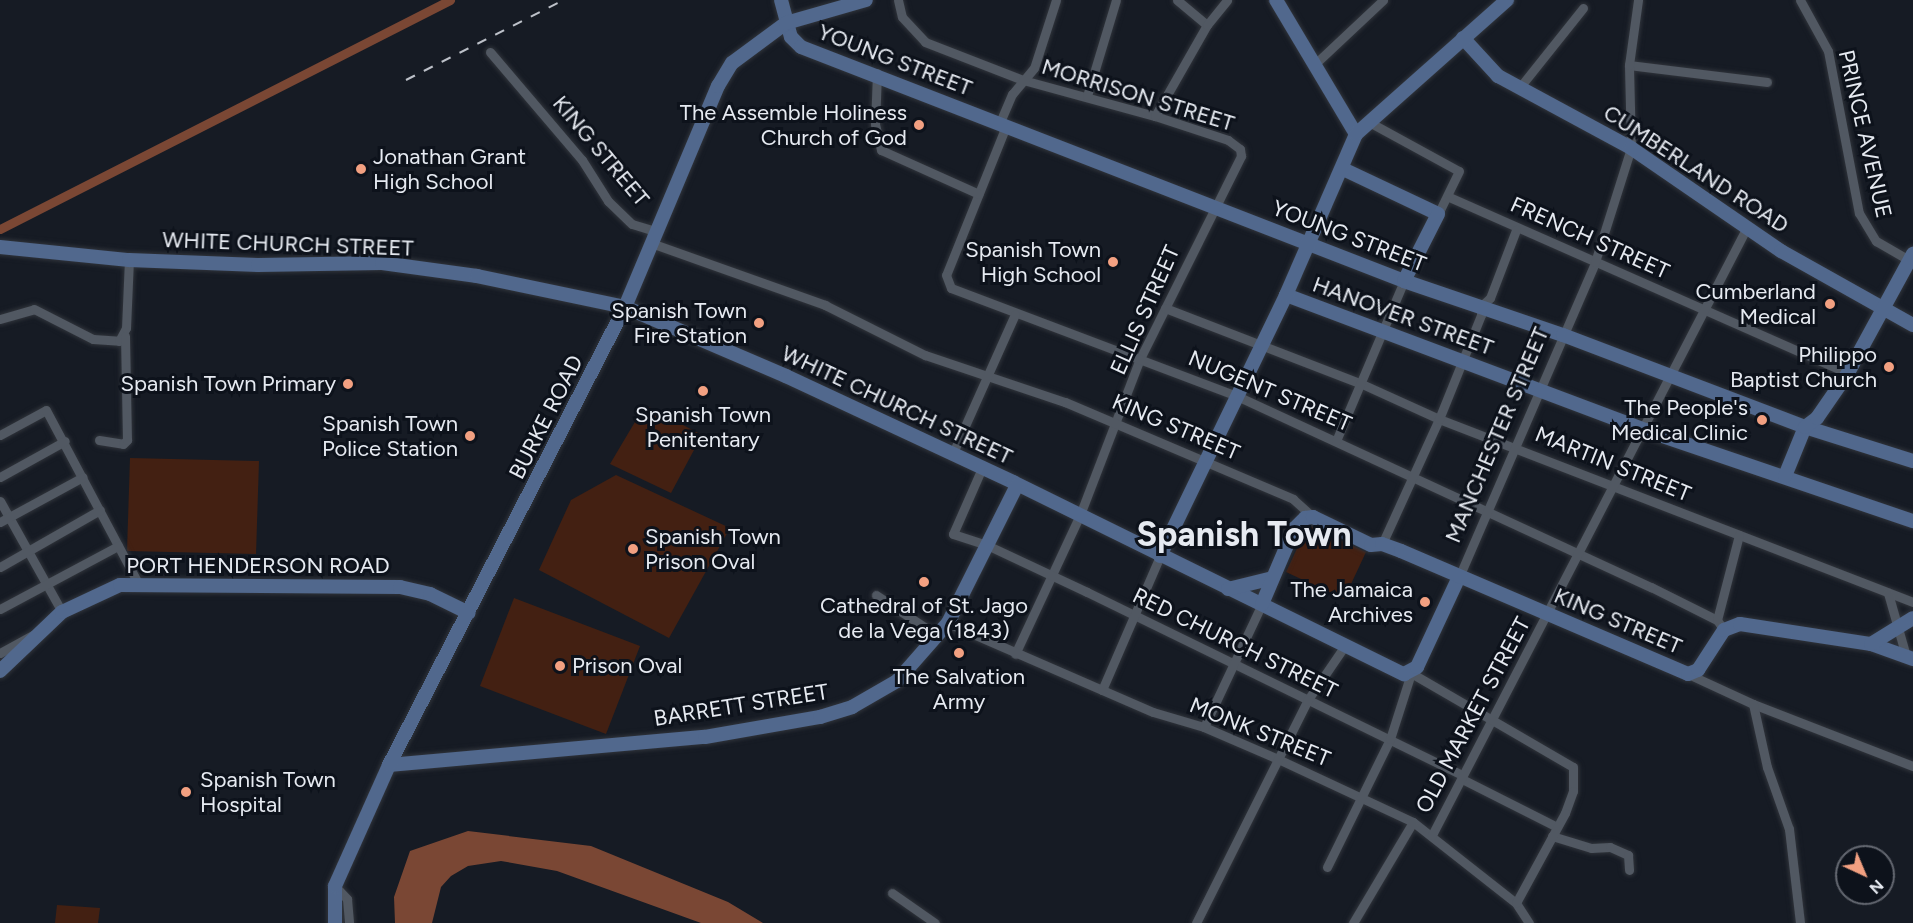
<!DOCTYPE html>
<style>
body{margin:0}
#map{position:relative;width:1913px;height:923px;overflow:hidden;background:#161b24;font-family:Figtree,sans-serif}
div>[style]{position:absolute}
.green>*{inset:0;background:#432012}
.water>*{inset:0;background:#7a4734}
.canal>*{height:9px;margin:-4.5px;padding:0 4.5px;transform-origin:4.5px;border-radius:4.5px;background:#7a4734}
.roads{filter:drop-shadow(0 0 2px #30343b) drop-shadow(0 0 2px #30343b)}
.street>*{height:9px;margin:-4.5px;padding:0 4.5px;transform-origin:4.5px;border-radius:4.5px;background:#515862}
.secondary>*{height:14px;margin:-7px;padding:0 7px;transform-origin:7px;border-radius:7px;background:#51688d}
.rail>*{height:2px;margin-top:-1px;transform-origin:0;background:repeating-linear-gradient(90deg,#bdc1c9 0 10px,transparent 0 20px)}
.dots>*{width:16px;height:16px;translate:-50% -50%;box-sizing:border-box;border:3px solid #0d121b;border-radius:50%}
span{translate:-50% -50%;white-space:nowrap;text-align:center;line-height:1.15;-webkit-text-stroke:6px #0d121b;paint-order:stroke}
.street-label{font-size:22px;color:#e6eaf1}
.poi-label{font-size:22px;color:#e6eaf1}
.right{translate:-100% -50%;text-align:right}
.left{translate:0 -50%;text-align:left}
.town-label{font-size:34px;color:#e6eaf1;font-weight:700}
.north{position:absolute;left:1835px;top:845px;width:60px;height:60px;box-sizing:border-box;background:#0d121b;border:2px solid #646871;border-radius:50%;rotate:136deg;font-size:16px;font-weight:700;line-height:24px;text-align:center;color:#e6eaf1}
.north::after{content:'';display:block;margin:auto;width:21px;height:27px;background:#f2a081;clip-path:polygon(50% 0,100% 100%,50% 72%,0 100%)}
</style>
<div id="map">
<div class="green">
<div style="clip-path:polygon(645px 405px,702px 435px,671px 493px,610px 464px)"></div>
<div style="clip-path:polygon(130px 458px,259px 461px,256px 554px,127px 551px)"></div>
<div style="clip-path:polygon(616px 475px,730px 528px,669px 638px,539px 570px,571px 500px)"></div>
<div style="clip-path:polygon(1308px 525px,1366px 552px,1344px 599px,1286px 572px)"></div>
<div style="clip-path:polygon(514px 598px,640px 646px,606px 734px,480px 686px)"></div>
<div style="clip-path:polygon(57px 905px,100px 908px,98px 923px,55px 923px)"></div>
</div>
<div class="water">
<div style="clip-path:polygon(468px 831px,591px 846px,728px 902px,763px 923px,701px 923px,557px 871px,501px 861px,468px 866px,451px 876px,441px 887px,432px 923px,395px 923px,394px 897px,410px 851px)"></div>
</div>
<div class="canal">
<div style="left:0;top:229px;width:505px;rotate:-26.97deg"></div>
</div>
<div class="roads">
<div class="street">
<div style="left:898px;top:0;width:17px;rotate:77deg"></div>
<div style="left:902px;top:17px;width:34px;rotate:47deg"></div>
<div style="left:925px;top:42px;width:105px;rotate:21.2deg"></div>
<div style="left:1023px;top:80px;width:137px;rotate:15.3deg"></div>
<div style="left:1155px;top:116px;width:77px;rotate:18.2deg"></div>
<div style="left:1228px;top:140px;width:15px;rotate:37deg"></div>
<div style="left:1240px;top:149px;width:7px;rotate:82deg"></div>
<div style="left:1241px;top:156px;width:229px;rotate:116.5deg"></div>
<div style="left:1139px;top:361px;width:167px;rotate:111deg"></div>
<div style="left:1079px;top:517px;width:151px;rotate:115deg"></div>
<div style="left:1056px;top:0;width:71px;rotate:107.9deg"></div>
<div style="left:1034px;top:68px;width:34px;rotate:130deg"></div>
<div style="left:1012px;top:94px;width:30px;rotate:113deg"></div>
<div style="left:1000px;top:122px;width:10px;rotate:66deg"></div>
<div style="left:1004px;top:131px;width:155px;rotate:111.9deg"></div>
<div style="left:946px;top:275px;width:14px;rotate:69deg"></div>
<div style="left:951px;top:288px;width:306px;rotate:20.7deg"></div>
<div style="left:1237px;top:396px;width:456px;rotate:24.8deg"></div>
<div style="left:1651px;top:587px;width:74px;rotate:26.6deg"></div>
<div style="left:1717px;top:620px;width:12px;rotate:55deg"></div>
<div style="left:1177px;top:0;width:39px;rotate:40deg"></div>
<div style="left:1800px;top:0;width:58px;rotate:61.2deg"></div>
<div style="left:1828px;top:51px;width:165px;rotate:79.2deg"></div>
<div style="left:1859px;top:213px;width:33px;rotate:59deg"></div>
<div style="left:1876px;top:241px;width:38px;rotate:30deg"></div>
<div style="left:490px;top:52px;width:142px;rotate:49.6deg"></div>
<div style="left:582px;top:160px;width:49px;rotate:57.6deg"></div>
<div style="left:608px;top:201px;width:33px;rotate:44deg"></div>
<div style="left:632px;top:224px;width:21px;rotate:17deg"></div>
<div style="left:652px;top:230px;width:13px;rotate:94deg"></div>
<div style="left:651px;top:243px;width:185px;rotate:19.6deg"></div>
<div style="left:825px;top:305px;width:112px;rotate:26.6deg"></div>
<div style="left:925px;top:355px;width:148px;rotate:18.6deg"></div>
<div style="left:1065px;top:402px;width:248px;rotate:23deg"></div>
<div style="left:1293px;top:499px;width:27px;rotate:42deg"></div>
<div style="left:1316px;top:63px;width:92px;rotate:-43.2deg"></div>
<div style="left:1629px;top:65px;width:139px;rotate:7deg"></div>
<div style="left:877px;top:73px;width:51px;rotate:92.2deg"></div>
<div style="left:875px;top:124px;width:27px;rotate:77deg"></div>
<div style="left:881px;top:150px;width:107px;rotate:24.2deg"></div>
<div style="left:1520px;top:87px;width:101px;rotate:-51.4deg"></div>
<div style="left:1087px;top:96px;width:100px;rotate:-73.2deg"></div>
<div style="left:1155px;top:116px;width:105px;rotate:-60.3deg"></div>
<div style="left:1207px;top:25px;width:32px;rotate:-51deg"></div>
<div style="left:1369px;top:122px;width:102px;rotate:28.6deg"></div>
<div style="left:1459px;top:171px;width:48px;rotate:116deg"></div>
<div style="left:1449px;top:197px;width:436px;rotate:23.8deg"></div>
<div style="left:1165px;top:308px;width:211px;rotate:21.1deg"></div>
<div style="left:1362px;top:384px;width:85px;rotate:24.4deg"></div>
<div style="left:1439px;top:419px;width:508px;rotate:21.11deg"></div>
<div style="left:0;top:319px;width:35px;rotate:-16deg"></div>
<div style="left:34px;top:309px;width:66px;rotate:27deg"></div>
<div style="left:93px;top:339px;width:26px;rotate:4deg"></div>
<div style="left:119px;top:341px;width:15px;rotate:-62deg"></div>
<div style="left:126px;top:328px;width:68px;rotate:-87.5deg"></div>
<div style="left:0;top:435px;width:52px;rotate:-28.5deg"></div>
<div style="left:46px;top:410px;width:198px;rotate:62deg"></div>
<div style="left:99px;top:440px;width:24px;rotate:9deg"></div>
<div style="left:123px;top:444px;width:6px;rotate:-45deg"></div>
<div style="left:127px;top:440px;width:104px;rotate:-91.1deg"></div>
<div style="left:1336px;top:441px;width:174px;rotate:-67deg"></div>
<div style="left:952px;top:455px;width:154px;rotate:-65.9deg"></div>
<div style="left:982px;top:468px;width:72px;rotate:113.7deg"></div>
<div style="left:953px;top:534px;width:38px;rotate:18deg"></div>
<div style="left:989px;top:546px;width:108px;rotate:25.1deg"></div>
<div style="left:1087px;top:592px;width:418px;rotate:26deg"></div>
<div style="left:0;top:477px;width:74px;rotate:-29deg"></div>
<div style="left:0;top:501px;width:127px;rotate:60.8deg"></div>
<div style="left:0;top:522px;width:94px;rotate:-28.5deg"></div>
<div style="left:1382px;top:544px;width:137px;rotate:-65.5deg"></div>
<div style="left:1439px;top:419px;width:112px;rotate:-68deg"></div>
<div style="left:1481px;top:315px;width:9px;rotate:-90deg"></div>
<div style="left:1481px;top:306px;width:12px;rotate:-42deg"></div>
<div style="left:1490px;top:298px;width:73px;rotate:-69.1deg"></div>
<div style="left:0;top:567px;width:115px;rotate:-29.7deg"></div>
<div style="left:1459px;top:577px;width:343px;rotate:-66.6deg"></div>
<div style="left:1595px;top:262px;width:120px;rotate:-72.5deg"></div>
<div style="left:1631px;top:148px;width:83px;rotate:-91.4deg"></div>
<div style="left:1629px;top:65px;width:66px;rotate:-82.1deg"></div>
<div style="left:1888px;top:593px;width:66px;rotate:74.1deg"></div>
<div style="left:876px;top:595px;width:74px;rotate:33.5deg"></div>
<div style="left:0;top:609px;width:134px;rotate:-28.1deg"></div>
<div style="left:1717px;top:620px;width:88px;rotate:-75.5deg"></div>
<div style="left:948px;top:623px;width:223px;rotate:23.5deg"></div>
<div style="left:1153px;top:712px;width:53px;rotate:16.4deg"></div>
<div style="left:1204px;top:727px;width:81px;rotate:23.4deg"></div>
<div style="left:1278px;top:759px;width:149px;rotate:25deg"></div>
<div style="left:1413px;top:822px;width:131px;rotate:38.2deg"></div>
<div style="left:1516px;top:903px;width:24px;rotate:57deg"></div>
<div style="left:0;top:653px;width:37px;rotate:-29deg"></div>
<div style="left:1688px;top:674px;width:72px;rotate:24.8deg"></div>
<div style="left:1753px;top:704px;width:172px;rotate:21.2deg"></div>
<div style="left:1102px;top:690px;width:146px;rotate:-66.6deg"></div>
<div style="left:1753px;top:704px;width:65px;rotate:77.5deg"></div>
<div style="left:1767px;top:767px;width:66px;rotate:70.5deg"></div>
<div style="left:1789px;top:829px;width:95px;rotate:83.3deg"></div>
<div style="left:1204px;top:727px;width:136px;rotate:-64.8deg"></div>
<div style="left:1462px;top:779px;width:106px;rotate:26.8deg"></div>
<div style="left:1432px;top:835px;width:683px;rotate:-62.61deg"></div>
<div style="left:1552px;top:836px;width:41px;rotate:17.1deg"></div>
<div style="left:1591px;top:848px;width:19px;rotate:-3deg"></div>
<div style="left:1610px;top:847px;width:20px;rotate:24deg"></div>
<div style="left:1628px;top:855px;width:15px;rotate:86deg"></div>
<div style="left:1327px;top:867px;width:143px;rotate:-63.8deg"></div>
<div style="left:1390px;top:739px;width:69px;rotate:-72.3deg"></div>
<div style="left:1411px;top:673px;width:187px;rotate:30.1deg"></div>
<div style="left:1573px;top:767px;width:24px;rotate:90deg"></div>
<div style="left:1573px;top:791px;width:23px;rotate:110deg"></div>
<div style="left:1565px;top:813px;width:102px;rotate:118.6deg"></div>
<div style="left:335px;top:886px;width:18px;rotate:47deg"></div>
<div style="left:347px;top:899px;width:24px;rotate:85deg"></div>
<div style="left:892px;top:893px;width:52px;rotate:34.9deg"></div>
<div style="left:1196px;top:923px;width:248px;rotate:-63.4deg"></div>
<div style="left:1307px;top:701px;width:69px;rotate:-55.6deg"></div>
<div style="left:1353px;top:923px;width:117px;rotate:-59.3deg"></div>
</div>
<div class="secondary">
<div style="left:781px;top:0;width:38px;rotate:75deg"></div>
<div style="left:791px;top:37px;width:14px;rotate:45deg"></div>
<div style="left:801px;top:47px;width:647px;rotate:21.21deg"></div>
<div style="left:1404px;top:281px;width:168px;rotate:18.8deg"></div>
<div style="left:1563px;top:335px;width:259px;rotate:20.8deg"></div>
<div style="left:1805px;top:427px;width:113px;rotate:17.5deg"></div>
<div style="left:1276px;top:0;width:156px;rotate:59.2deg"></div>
<div style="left:1463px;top:38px;width:52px;rotate:47.4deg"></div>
<div style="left:1498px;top:76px;width:151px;rotate:28.4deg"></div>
<div style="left:1631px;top:148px;width:182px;rotate:34.5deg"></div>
<div style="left:1781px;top:251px;width:151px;rotate:29.3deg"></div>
<div style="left:1343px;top:169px;width:105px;rotate:25.3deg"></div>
<div style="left:1438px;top:214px;width:75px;rotate:116.9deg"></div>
<div style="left:0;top:247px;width:130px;rotate:5.8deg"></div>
<div style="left:129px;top:260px;width:129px;rotate:2.2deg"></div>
<div style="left:258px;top:265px;width:124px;rotate:-0.9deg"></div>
<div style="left:382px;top:263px;width:96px;rotate:7.8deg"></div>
<div style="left:477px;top:276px;width:151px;rotate:11.8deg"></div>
<div style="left:625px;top:307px;width:175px;rotate:23.2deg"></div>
<div style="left:786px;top:376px;width:251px;rotate:25deg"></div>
<div style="left:1013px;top:482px;width:436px;rotate:26.2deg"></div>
<div style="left:1404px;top:674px;width:15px;rotate:-28deg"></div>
<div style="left:1417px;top:667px;width:99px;rotate:-65deg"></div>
<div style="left:1286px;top:295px;width:384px;rotate:20.6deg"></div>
<div style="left:1645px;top:430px;width:283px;rotate:18.8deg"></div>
<div style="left:1785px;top:476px;width:53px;rotate:-67.8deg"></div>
<div style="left:1805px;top:427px;width:15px;rotate:-37deg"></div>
<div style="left:1817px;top:418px;width:55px;rotate:-55.4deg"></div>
<div style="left:1848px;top:373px;width:136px;rotate:-61.4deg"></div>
<div style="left:1160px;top:556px;width:290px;rotate:-64.2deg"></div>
<div style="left:1286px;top:295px;width:176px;rotate:-66.5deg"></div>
<div style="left:1356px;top:134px;width:202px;rotate:-41.6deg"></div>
<div style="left:1228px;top:589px;width:46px;rotate:-13.7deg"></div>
<div style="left:1262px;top:604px;width:82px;rotate:-66.9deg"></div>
<div style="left:1294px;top:529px;width:16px;rotate:-45deg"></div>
<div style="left:1305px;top:518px;width:8px;rotate:-7deg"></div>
<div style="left:1313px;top:517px;width:64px;rotate:25.8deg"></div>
<div style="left:1371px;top:545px;width:11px;rotate:-5deg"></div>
<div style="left:1382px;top:544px;width:20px;rotate:20deg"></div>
<div style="left:1401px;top:551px;width:312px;rotate:23.2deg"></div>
<div style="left:1688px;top:674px;width:11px;rotate:-22deg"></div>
<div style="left:1698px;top:670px;width:48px;rotate:-57deg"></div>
<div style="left:1724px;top:630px;width:17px;rotate:-21deg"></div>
<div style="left:1740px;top:624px;width:133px;rotate:8.7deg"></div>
<div style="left:1871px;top:644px;width:45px;rotate:19.7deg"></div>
<div style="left:1871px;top:644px;width:49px;rotate:-31.8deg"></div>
<div style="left:0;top:671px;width:86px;rotate:-43.6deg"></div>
<div style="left:62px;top:612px;width:64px;rotate:-25deg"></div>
<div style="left:120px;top:585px;width:280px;rotate:0.4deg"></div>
<div style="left:400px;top:587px;width:31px;rotate:13deg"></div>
<div style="left:430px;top:594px;width:43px;rotate:26deg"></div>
<div style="left:389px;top:765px;width:317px;rotate:-5.1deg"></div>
<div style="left:705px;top:737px;width:117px;rotate:-9.9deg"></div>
<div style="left:820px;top:717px;width:34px;rotate:-17deg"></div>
<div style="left:852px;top:707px;width:52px;rotate:-30deg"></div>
<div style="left:897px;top:681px;width:77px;rotate:-48.7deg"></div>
<div style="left:948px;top:623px;width:154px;rotate:-63.4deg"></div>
<div style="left:335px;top:923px;width:37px;rotate:-90deg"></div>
<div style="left:335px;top:886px;width:133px;rotate:-65.9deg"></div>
<div style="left:389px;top:765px;width:515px;rotate:-62.74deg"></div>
<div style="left:625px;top:307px;width:240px;rotate:-67.2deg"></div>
<div style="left:718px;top:86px;width:27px;rotate:-59deg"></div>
<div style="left:732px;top:63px;width:67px;rotate:-36.5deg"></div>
<div style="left:786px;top:23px;width:83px;rotate:-16deg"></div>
</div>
</div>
<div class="rail">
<div style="left:406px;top:80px;width:177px;rotate:-26.9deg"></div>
</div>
<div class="dots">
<div style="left:919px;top:125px;background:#f2a081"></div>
<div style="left:361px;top:169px;background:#f2a081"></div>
<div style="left:1113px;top:262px;background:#f2a081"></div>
<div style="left:1830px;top:304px;background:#f2a081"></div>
<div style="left:759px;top:323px;background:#f2a081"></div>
<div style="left:1889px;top:367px;background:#f2a081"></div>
<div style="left:348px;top:384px;background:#f2a081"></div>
<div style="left:703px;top:391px;background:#f2a081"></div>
<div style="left:1762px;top:420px;background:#f2a081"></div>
<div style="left:470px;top:436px;background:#f2a081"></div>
<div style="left:633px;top:549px;background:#f2a081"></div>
<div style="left:924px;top:582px;background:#f2a081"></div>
<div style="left:1425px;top:602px;background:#f2a081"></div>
<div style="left:959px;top:653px;background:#f2a081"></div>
<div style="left:560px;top:666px;background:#f2a081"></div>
<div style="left:186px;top:792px;background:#f2a081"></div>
</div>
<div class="street-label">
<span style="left:895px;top:60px;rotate:21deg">YOUNG STREET</span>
<span style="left:1138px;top:95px;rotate:17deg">MORRISON STREET</span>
<span style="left:1865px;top:134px;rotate:77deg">PRINCE AVENUE</span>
<span style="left:601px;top:151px;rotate:50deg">KING STREET</span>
<span style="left:1696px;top:169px;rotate:33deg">CUMBERLAND ROAD</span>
<span style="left:1349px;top:236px;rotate:21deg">YOUNG STREET</span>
<span style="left:1590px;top:238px;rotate:24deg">FRENCH STREET</span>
<span style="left:288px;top:244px;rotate:2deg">WHITE CHURCH STREET</span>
<span style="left:1145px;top:310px;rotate:-66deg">ELLIS STREET</span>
<span style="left:1403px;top:316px;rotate:20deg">HANOVER STREET</span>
<span style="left:1270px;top:391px;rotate:23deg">NUGENT STREET</span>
<span style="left:897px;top:405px;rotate:25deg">WHITE CHURCH STREET</span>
<span style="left:546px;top:417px;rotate:-63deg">BURKE ROAD</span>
<span style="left:1176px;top:427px;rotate:23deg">KING STREET</span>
<span style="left:1497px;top:435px;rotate:-67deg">MANCHESTER STREET</span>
<span style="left:1613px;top:464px;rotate:22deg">MARTIN STREET</span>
<span style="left:258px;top:566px">PORT HENDERSON ROAD</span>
<span style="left:1618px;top:621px;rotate:23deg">KING STREET</span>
<span style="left:1235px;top:643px;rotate:26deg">RED CHURCH STREET</span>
<span style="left:741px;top:705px;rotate:-9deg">BARRETT STREET</span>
<span style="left:1473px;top:715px;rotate:-62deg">OLD MARKET STREET</span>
<span style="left:1260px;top:732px;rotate:22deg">MONK STREET</span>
</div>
<div class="poi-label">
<span class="right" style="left:907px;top:125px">The Assemble Holiness<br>Church of God</span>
<span class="left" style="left:373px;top:169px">Jonathan Grant<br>High School</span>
<span class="right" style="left:1101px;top:262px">Spanish Town<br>High School</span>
<span class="right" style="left:1816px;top:304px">Cumberland<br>Medical</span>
<span class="right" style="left:747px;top:323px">Spanish Town<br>Fire Station</span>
<span class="right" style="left:1877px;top:367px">Philippo<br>Baptist Church</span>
<span class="right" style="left:336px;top:384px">Spanish Town Primary</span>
<span class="right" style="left:1748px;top:420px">The People's<br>Medical Clinic</span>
<span style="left:703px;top:427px">Spanish Town<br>Penitentary</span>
<span class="right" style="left:458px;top:436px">Spanish Town<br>Police Station</span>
<span class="left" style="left:645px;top:549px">Spanish Town<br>Prison Oval</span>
<span class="right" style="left:1413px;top:602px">The Jamaica<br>Archives</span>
<span style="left:924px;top:618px">Cathedral of St. Jago<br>de la Vega (1843)</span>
<span class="left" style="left:572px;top:666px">Prison Oval</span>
<span style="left:959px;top:689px">The Salvation<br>Army</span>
<span class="left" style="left:200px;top:792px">Spanish Town<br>Hospital</span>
</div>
<div class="town-label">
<span style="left:1244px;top:535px">Spanish Town</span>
</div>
<div class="north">N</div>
</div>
